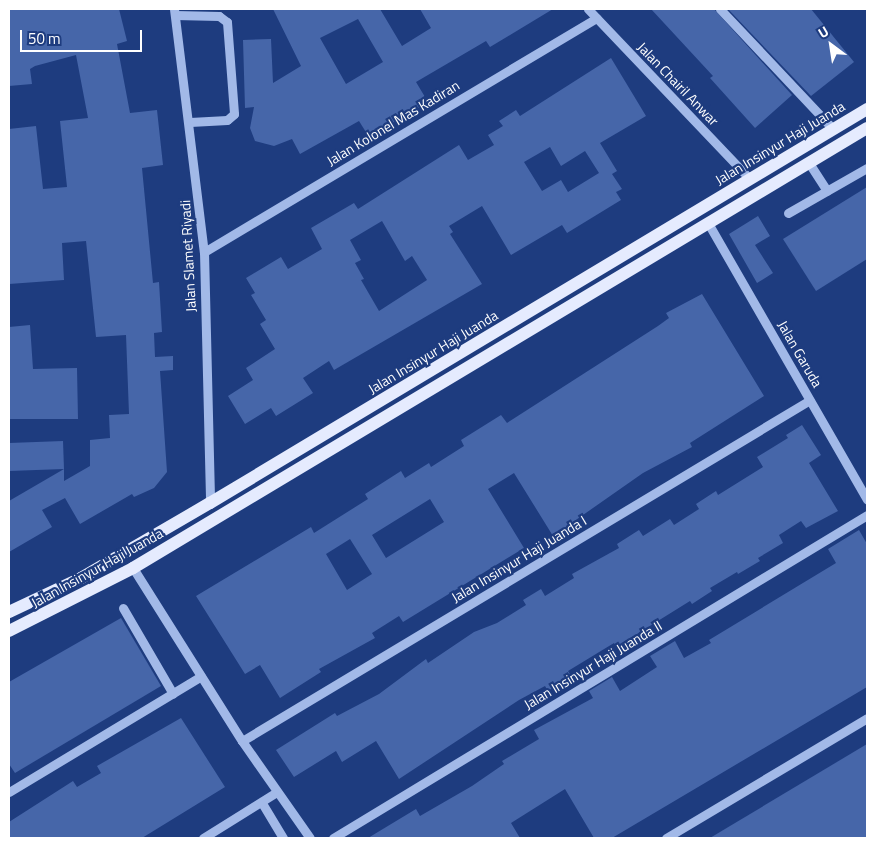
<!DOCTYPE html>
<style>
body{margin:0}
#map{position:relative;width:876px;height:847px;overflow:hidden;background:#1e3c7f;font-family:"Titillium Web",sans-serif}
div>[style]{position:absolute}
.building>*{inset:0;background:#4666a9}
.minor>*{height:9px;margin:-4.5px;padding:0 4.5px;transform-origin:4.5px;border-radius:4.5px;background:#a2b9e8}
.major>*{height:12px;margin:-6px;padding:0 6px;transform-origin:6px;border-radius:6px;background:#e5ebfe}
span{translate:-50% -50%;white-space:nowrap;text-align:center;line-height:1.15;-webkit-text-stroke:4.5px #1e3c7f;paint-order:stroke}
.street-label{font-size:14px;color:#fff}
.frame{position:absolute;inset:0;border:10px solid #fff;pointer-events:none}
.north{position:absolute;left:806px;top:20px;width:50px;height:50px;-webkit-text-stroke:4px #1e3c7f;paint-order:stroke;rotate:329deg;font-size:14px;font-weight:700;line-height:20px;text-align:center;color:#fff}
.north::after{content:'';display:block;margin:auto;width:18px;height:22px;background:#fff;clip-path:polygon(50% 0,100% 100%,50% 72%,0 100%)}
.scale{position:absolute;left:20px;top:30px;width:122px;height:22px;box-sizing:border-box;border:2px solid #fff;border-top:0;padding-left:6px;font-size:15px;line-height:18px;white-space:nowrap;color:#fff;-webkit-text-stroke:4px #1e3c7f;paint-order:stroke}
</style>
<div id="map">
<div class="building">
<div style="clip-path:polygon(9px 9px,119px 9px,127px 41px,117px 44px,130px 113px,157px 110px,163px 165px,142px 168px,153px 283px,159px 282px,162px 332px,154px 333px,155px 357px,173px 356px,173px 370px,160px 371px,167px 472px,154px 488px,134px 497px,132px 494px,80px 524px,65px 498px,42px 510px,52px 527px,9px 552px,9px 501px,64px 469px,64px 481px,90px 466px,90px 440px,110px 438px,109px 415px,129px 414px,126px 335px,96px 337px,86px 241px,62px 243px,64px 280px,9px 284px,9px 129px,36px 126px,43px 189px,67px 187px,60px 121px,88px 118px,76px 55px,35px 66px,30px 69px,32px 84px,9px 86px)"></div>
<div style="clip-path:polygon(evenodd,273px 9px,380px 9px,402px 46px,431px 28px,420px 9px,553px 9px,490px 47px,486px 41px,416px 82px,428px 102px,369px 137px,359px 121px,300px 154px,292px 139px,274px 146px,255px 141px,250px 128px,254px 107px,245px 108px,243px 40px,271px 39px,273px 83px,301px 66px,273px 9px,358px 19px,383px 62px,346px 84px,320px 38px,358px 19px)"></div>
<div style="clip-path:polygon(651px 9px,714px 9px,792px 95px,755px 128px,710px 78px,713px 76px)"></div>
<div style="clip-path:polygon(728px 9px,811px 9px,854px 62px,811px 96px)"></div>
<div style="clip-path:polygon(evenodd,611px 58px,646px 116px,600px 143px,617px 171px,612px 174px,622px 189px,616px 192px,621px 200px,567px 233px,562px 225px,511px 255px,482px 206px,449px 226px,453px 232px,450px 234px,482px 284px,334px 370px,329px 361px,303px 378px,313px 393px,276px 416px,271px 408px,245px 424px,228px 396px,253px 380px,246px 368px,275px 349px,260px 324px,266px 320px,251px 295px,255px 293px,246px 278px,281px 257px,288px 269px,322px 249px,311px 228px,354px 203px,358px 209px,459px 145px,468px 160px,494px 145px,488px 135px,503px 126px,499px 121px,516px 110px,520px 116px,611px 58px,550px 147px,561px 166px,585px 151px,599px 173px,568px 192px,561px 180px,542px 191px,524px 162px,550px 147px,611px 58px,382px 221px,405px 261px,412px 256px,427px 280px,379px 311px,361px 280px,364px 279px,355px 263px,361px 260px,350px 240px,382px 221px)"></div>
<div style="clip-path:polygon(867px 187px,867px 259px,816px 291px,783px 239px)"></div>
<div style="clip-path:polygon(758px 216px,770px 236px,755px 245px,773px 273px,757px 283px,729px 234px)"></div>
<div style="clip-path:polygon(evenodd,702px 294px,764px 396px,690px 443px,692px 447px,643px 473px,553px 536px,514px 473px,488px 489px,524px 548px,403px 622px,399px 616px,372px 633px,375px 638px,319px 669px,321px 672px,280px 698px,260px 665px,245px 674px,196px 596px,311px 527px,314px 533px,368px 499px,365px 494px,401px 471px,405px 478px,429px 463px,431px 467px,464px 446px,461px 440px,501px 415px,507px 423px,658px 326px,669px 318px,666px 313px,702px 294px,430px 499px,444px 522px,386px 558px,372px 535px,430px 499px,702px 294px,350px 539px,372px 574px,347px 590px,326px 554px,350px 539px)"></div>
<div style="clip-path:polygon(30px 325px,33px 369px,77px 368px,78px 419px,9px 419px,9px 327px)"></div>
<div style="clip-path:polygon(802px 425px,821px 455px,809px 463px,838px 511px,806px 528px,801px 521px,779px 535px,783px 543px,758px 558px,760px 561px,738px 574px,737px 572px,710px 588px,712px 591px,692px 604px,690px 601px,616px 647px,614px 643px,568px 671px,571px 676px,548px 691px,545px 686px,519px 700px,399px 779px,376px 741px,342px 762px,336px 751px,294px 777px,276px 750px,335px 713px,337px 716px,379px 694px,426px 659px,428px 663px,474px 632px,497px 623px,526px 605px,523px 600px,541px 589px,545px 596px,574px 578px,572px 574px,619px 548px,617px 544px,639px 530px,643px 536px,670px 519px,674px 525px,699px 509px,696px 504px,716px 491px,718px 495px,763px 467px,757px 457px,788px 438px,786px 435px)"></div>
<div style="clip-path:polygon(63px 441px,64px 469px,9px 471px,9px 443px)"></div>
<div style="clip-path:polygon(859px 530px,867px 544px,867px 687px,612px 838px,594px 838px,565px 789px,511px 823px,520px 838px,368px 838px,416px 809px,420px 816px,472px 786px,504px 764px,502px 761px,539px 739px,534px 730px,593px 698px,589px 691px,612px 677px,620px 691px,657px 667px,650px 656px,675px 641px,684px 658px,711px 643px,709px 640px,836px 563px,828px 549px)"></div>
<div style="clip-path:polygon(121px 618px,161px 686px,15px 773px,9px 764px,9px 682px)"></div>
<div style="clip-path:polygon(181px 718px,225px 787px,142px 838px,9px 838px,9px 822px,73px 781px,77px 787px,101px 773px,97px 766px)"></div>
<div style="clip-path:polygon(867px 744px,867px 838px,710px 838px,730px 826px)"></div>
</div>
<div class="minor">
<div style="left:174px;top:9px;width:245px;rotate:83deg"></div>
<div style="left:204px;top:252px;width:251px;rotate:88.6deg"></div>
<div style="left:588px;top:9px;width:233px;rotate:46.4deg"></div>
<div style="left:720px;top:9px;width:165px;rotate:46.7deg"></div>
<div style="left:175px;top:15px;width:44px;rotate:1.3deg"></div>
<div style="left:219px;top:16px;width:10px;rotate:37deg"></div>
<div style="left:227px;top:22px;width:92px;rotate:85.6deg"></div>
<div style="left:234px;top:114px;width:9px;rotate:139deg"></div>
<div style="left:227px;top:120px;width:37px;rotate:177deg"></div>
<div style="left:809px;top:163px;width:33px;rotate:57deg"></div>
<div style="left:788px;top:213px;width:91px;rotate:-29.7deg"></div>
<div style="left:708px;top:223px;width:319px;rotate:60.1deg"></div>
<div style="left:204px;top:252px;width:457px;rotate:-30.8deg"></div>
<div style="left:133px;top:568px;width:204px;rotate:57.8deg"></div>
<div style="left:242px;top:741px;width:118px;rotate:55deg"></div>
<div style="left:123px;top:608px;width:99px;rotate:59.8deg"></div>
<div style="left:242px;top:741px;width:662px;rotate:-30.98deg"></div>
<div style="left:9px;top:792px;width:224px;rotate:-31.1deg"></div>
<div style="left:262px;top:803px;width:41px;rotate:59deg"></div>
<div style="left:203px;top:838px;width:85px;rotate:-32deg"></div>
<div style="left:333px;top:838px;width:624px;rotate:-31.17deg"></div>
<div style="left:666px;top:838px;width:234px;rotate:-30.8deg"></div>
</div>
<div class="major">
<div style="left:9px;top:612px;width:80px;rotate:-25.3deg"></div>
<div style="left:81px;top:578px;width:149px;rotate:-30.2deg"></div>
<div style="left:210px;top:503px;width:766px;rotate:-30.95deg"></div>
<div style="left:9px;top:631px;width:139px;rotate:-26.9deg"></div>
<div style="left:133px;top:568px;width:856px;rotate:-30.94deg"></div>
</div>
<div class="street-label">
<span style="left:678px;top:84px;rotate:46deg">Jalan Chairil Anwar</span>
<span style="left:393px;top:123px;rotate:-31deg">Jalan Kolonel Mas Kadiran</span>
<span style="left:780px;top:143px;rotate:-31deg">Jalan Insinyur Haji Juanda</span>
<span style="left:188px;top:256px;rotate:-93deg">Jalan Slamet Riyadi</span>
<span style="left:433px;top:352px;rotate:-31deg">Jalan Insinyur Haji Juanda</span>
<span style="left:800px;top:354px;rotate:60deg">Jalan Garuda</span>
<span style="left:519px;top:559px;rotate:-31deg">Jalan Insinyur Haji Juanda I</span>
<span style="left:97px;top:568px;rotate:-29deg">Jalan Insinyur Haji Juanda</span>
<span style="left:593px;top:665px;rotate:-31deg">Jalan Insinyur Haji Juanda II</span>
</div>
<div class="frame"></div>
<div class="north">U</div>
<div class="scale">50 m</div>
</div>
